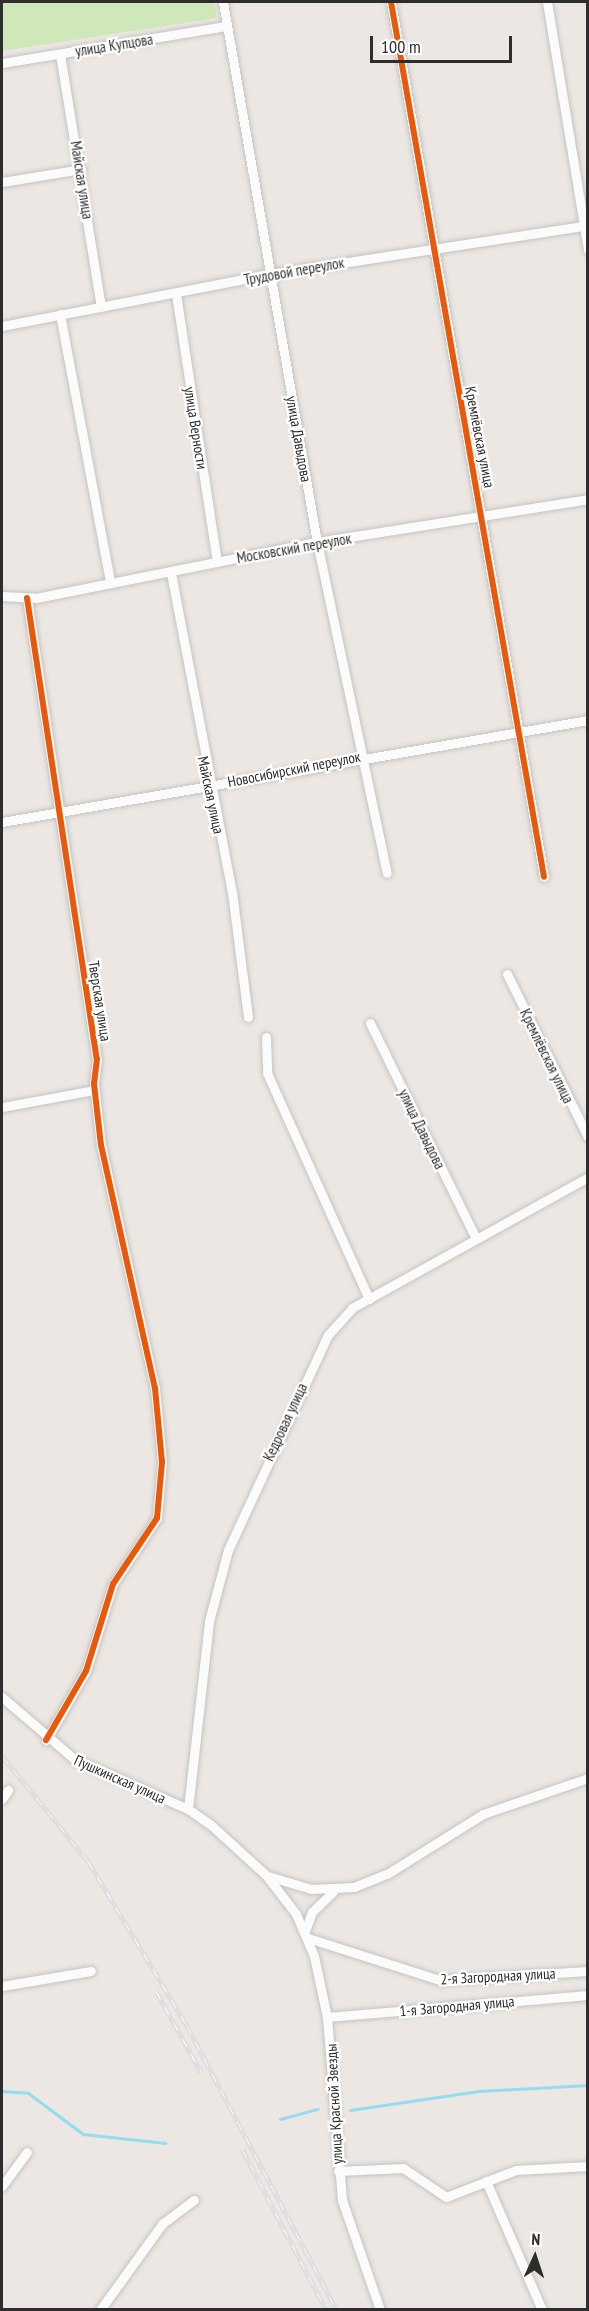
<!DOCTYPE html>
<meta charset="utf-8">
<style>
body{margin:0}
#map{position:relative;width:589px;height:2311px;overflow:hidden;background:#ece7e2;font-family:"PT Sans Narrow",sans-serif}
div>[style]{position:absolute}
.green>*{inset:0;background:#cfe8ba}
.stream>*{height:3px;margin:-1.5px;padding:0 1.5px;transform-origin:1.5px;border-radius:1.5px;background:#94dcef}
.roads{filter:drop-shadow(0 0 2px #c5c4c3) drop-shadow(0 0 2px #c5c4c3)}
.minor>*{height:9px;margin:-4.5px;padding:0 4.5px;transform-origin:4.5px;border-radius:4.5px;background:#fcfbfb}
.rail>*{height:5px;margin-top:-2.5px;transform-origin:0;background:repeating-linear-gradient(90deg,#fff 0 9px,#dedee0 0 18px);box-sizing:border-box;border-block:2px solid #dedee0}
.cycleway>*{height:6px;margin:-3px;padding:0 3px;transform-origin:3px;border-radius:3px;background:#e8590c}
span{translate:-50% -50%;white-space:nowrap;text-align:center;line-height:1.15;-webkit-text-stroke:4.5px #fff;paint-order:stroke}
.street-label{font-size:15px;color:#2d2d2d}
.frame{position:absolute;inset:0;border:3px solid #2d2d2d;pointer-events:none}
.north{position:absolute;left:505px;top:2227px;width:60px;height:60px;-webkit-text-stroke:4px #fff;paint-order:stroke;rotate:3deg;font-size:16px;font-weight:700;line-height:24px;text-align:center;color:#2d2d2d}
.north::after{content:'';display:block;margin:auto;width:21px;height:27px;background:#2d2d2d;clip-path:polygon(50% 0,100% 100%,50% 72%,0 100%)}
.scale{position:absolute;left:370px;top:36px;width:142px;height:27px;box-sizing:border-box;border:3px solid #2d2d2d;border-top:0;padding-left:8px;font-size:18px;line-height:21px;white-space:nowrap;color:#2d2d2d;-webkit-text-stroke:4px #fff;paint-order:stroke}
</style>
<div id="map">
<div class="green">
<div style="clip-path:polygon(2px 2px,214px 2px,217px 18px,2px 51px)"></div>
</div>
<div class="stream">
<div style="left:2px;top:2091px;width:26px;rotate:4deg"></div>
<div style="left:28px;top:2093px;width:69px;rotate:36.7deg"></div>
<div style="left:83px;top:2134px;width:83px;rotate:6.2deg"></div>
<div style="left:350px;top:2110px;width:130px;rotate:-8.4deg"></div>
<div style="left:479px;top:2091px;width:109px;rotate:-3.2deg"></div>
<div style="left:280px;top:2119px;width:39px;rotate:-15deg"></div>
</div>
<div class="roads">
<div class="minor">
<div style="left:223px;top:2px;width:548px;rotate:80.13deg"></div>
<div style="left:317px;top:542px;width:338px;rotate:78.1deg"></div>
<div style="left:391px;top:2px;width:888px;rotate:80.08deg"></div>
<div style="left:547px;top:2px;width:251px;rotate:80.6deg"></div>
<div style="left:60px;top:54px;width:256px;rotate:80.8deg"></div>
<div style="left:2px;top:63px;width:227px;rotate:-9.4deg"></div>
<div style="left:2px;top:182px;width:80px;rotate:-9.3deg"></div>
<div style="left:176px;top:294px;width:271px;rotate:81.3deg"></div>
<div style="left:60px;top:314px;width:273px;rotate:79.4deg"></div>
<div style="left:2px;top:326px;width:272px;rotate:-11deg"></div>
<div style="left:269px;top:274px;width:323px;rotate:-8.7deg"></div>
<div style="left:171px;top:573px;width:325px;rotate:79.2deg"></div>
<div style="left:232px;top:892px;width:126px;rotate:82.7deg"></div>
<div style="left:2px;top:596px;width:34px;rotate:3deg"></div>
<div style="left:36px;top:598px;width:287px;rotate:-11.3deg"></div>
<div style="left:317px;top:542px;width:274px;rotate:-9deg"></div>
<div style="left:27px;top:598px;width:466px;rotate:81.4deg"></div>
<div style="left:97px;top:1059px;width:25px;rotate:97deg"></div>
<div style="left:94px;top:1084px;width:61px;rotate:83.5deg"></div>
<div style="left:101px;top:1145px;width:249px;rotate:77.5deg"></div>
<div style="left:155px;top:1388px;width:74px;rotate:84.6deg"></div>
<div style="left:162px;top:1462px;width:56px;rotate:95.1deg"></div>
<div style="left:157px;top:1518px;width:79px;rotate:123.7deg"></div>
<div style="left:113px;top:1584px;width:91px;rotate:107.2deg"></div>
<div style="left:86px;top:1671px;width:80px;rotate:120.1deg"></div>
<div style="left:2px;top:822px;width:595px;rotate:-9.87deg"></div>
<div style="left:507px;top:974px;width:182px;rotate:63.6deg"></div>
<div style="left:370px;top:1023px;width:237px;rotate:63.8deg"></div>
<div style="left:266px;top:1037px;width:36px;rotate:88deg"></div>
<div style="left:267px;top:1073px;width:248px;rotate:65.7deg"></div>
<div style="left:2px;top:1107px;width:94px;rotate:-10.5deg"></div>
<div style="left:2px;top:1697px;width:95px;rotate:40.7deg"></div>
<div style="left:74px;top:1759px;width:124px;rotate:23.7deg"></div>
<div style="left:188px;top:1809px;width:28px;rotate:35deg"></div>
<div style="left:211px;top:1825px;width:74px;rotate:42.3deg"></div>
<div style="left:266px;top:1875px;width:49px;rotate:52.4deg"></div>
<div style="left:296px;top:1914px;width:46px;rotate:66.8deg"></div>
<div style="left:314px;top:1956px;width:62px;rotate:78deg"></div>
<div style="left:327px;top:2017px;width:184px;rotate:85.3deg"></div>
<div style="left:342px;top:2200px;width:116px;rotate:70.9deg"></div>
<div style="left:2px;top:1799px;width:11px;rotate:-56deg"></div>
<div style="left:188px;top:1809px;width:189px;rotate:-83.6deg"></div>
<div style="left:209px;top:1621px;width:73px;rotate:-75deg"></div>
<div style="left:228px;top:1550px;width:237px;rotate:-65.1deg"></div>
<div style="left:328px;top:1335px;width:36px;rotate:-48deg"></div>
<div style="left:352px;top:1308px;width:270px;rotate:-29deg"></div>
<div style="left:268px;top:1876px;width:45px;rotate:16.8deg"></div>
<div style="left:311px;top:1889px;width:43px;rotate:-2.7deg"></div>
<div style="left:354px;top:1887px;width:35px;rotate:-22deg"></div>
<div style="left:387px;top:1874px;width:113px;rotate:-32deg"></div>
<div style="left:483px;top:1814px;width:111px;rotate:-18.9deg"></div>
<div style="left:305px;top:1931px;width:20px;rotate:-70deg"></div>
<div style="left:312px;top:1912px;width:29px;rotate:-44deg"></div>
<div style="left:308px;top:1938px;width:139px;rotate:17.7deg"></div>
<div style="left:440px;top:1980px;width:148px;rotate:-3.5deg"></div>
<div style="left:2px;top:1986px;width:90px;rotate:-9.6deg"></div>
<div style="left:327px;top:2017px;width:262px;rotate:-4.8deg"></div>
<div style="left:338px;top:2171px;width:65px;rotate:-2.6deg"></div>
<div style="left:403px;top:2168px;width:52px;rotate:34deg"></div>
<div style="left:446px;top:2197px;width:75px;rotate:-21.1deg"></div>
<div style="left:516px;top:2170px;width:72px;rotate:-3.2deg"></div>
<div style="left:486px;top:2181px;width:141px;rotate:66.5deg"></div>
<div style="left:2px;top:2186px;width:42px;rotate:-53.7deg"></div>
<div style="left:100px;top:2310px;width:106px;rotate:-54.2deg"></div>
<div style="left:162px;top:2224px;width:40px;rotate:-37deg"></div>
</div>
</div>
<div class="rail">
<div style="left:2px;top:1756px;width:136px;rotate:50.7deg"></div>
<div style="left:88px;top:1861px;width:192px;rotate:59deg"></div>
<div style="left:187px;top:2026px;width:321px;rotate:62.2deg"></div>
<div style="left:156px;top:1991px;width:93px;rotate:60.9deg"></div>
<div style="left:242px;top:2149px;width:182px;rotate:62.4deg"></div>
</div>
<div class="cycleway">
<div style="left:391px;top:2px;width:888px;rotate:80.08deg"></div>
<div style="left:27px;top:598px;width:466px;rotate:81.4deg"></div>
<div style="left:97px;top:1059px;width:25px;rotate:97deg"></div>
<div style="left:94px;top:1084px;width:61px;rotate:83.5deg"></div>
<div style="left:101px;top:1145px;width:249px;rotate:77.5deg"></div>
<div style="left:155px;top:1388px;width:74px;rotate:84.6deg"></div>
<div style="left:162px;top:1462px;width:56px;rotate:95.1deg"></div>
<div style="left:157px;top:1518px;width:79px;rotate:123.7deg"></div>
<div style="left:113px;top:1584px;width:91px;rotate:107.2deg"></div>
<div style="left:86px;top:1671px;width:80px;rotate:120.1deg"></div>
</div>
<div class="street-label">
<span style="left:114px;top:45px;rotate:-9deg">улица Купцова</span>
<span style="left:82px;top:180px;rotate:81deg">Майская улица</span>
<span style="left:294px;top:271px;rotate:-10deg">Трудовой переулок</span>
<span style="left:196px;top:428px;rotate:81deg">улица Верности</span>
<span style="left:480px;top:437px;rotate:79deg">Кремлёвская улица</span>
<span style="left:299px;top:439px;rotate:80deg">улица Давыдова</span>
<span style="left:294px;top:548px;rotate:-10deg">Московский переулок</span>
<span style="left:294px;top:769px;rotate:-11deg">Новосибирский переулок</span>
<span style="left:211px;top:795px;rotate:78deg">Майская улица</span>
<span style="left:100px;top:1001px;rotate:81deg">Тверская улица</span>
<span style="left:547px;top:1056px;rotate:64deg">Кремлёвская улица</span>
<span style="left:422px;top:1129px;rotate:64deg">улица Давыдова</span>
<span style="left:285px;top:1422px;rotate:-65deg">Кедровая улица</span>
<span style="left:120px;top:1779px;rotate:24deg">Пушкинская улица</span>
<span style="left:498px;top:1976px;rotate:-3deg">2-я Загородная улица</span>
<span style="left:457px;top:2006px;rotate:-5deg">1-я Загородная улица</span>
<span style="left:334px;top:2104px;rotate:-93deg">улица Красной Звезды</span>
</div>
<div class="frame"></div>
<div class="north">N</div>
<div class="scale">100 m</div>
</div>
